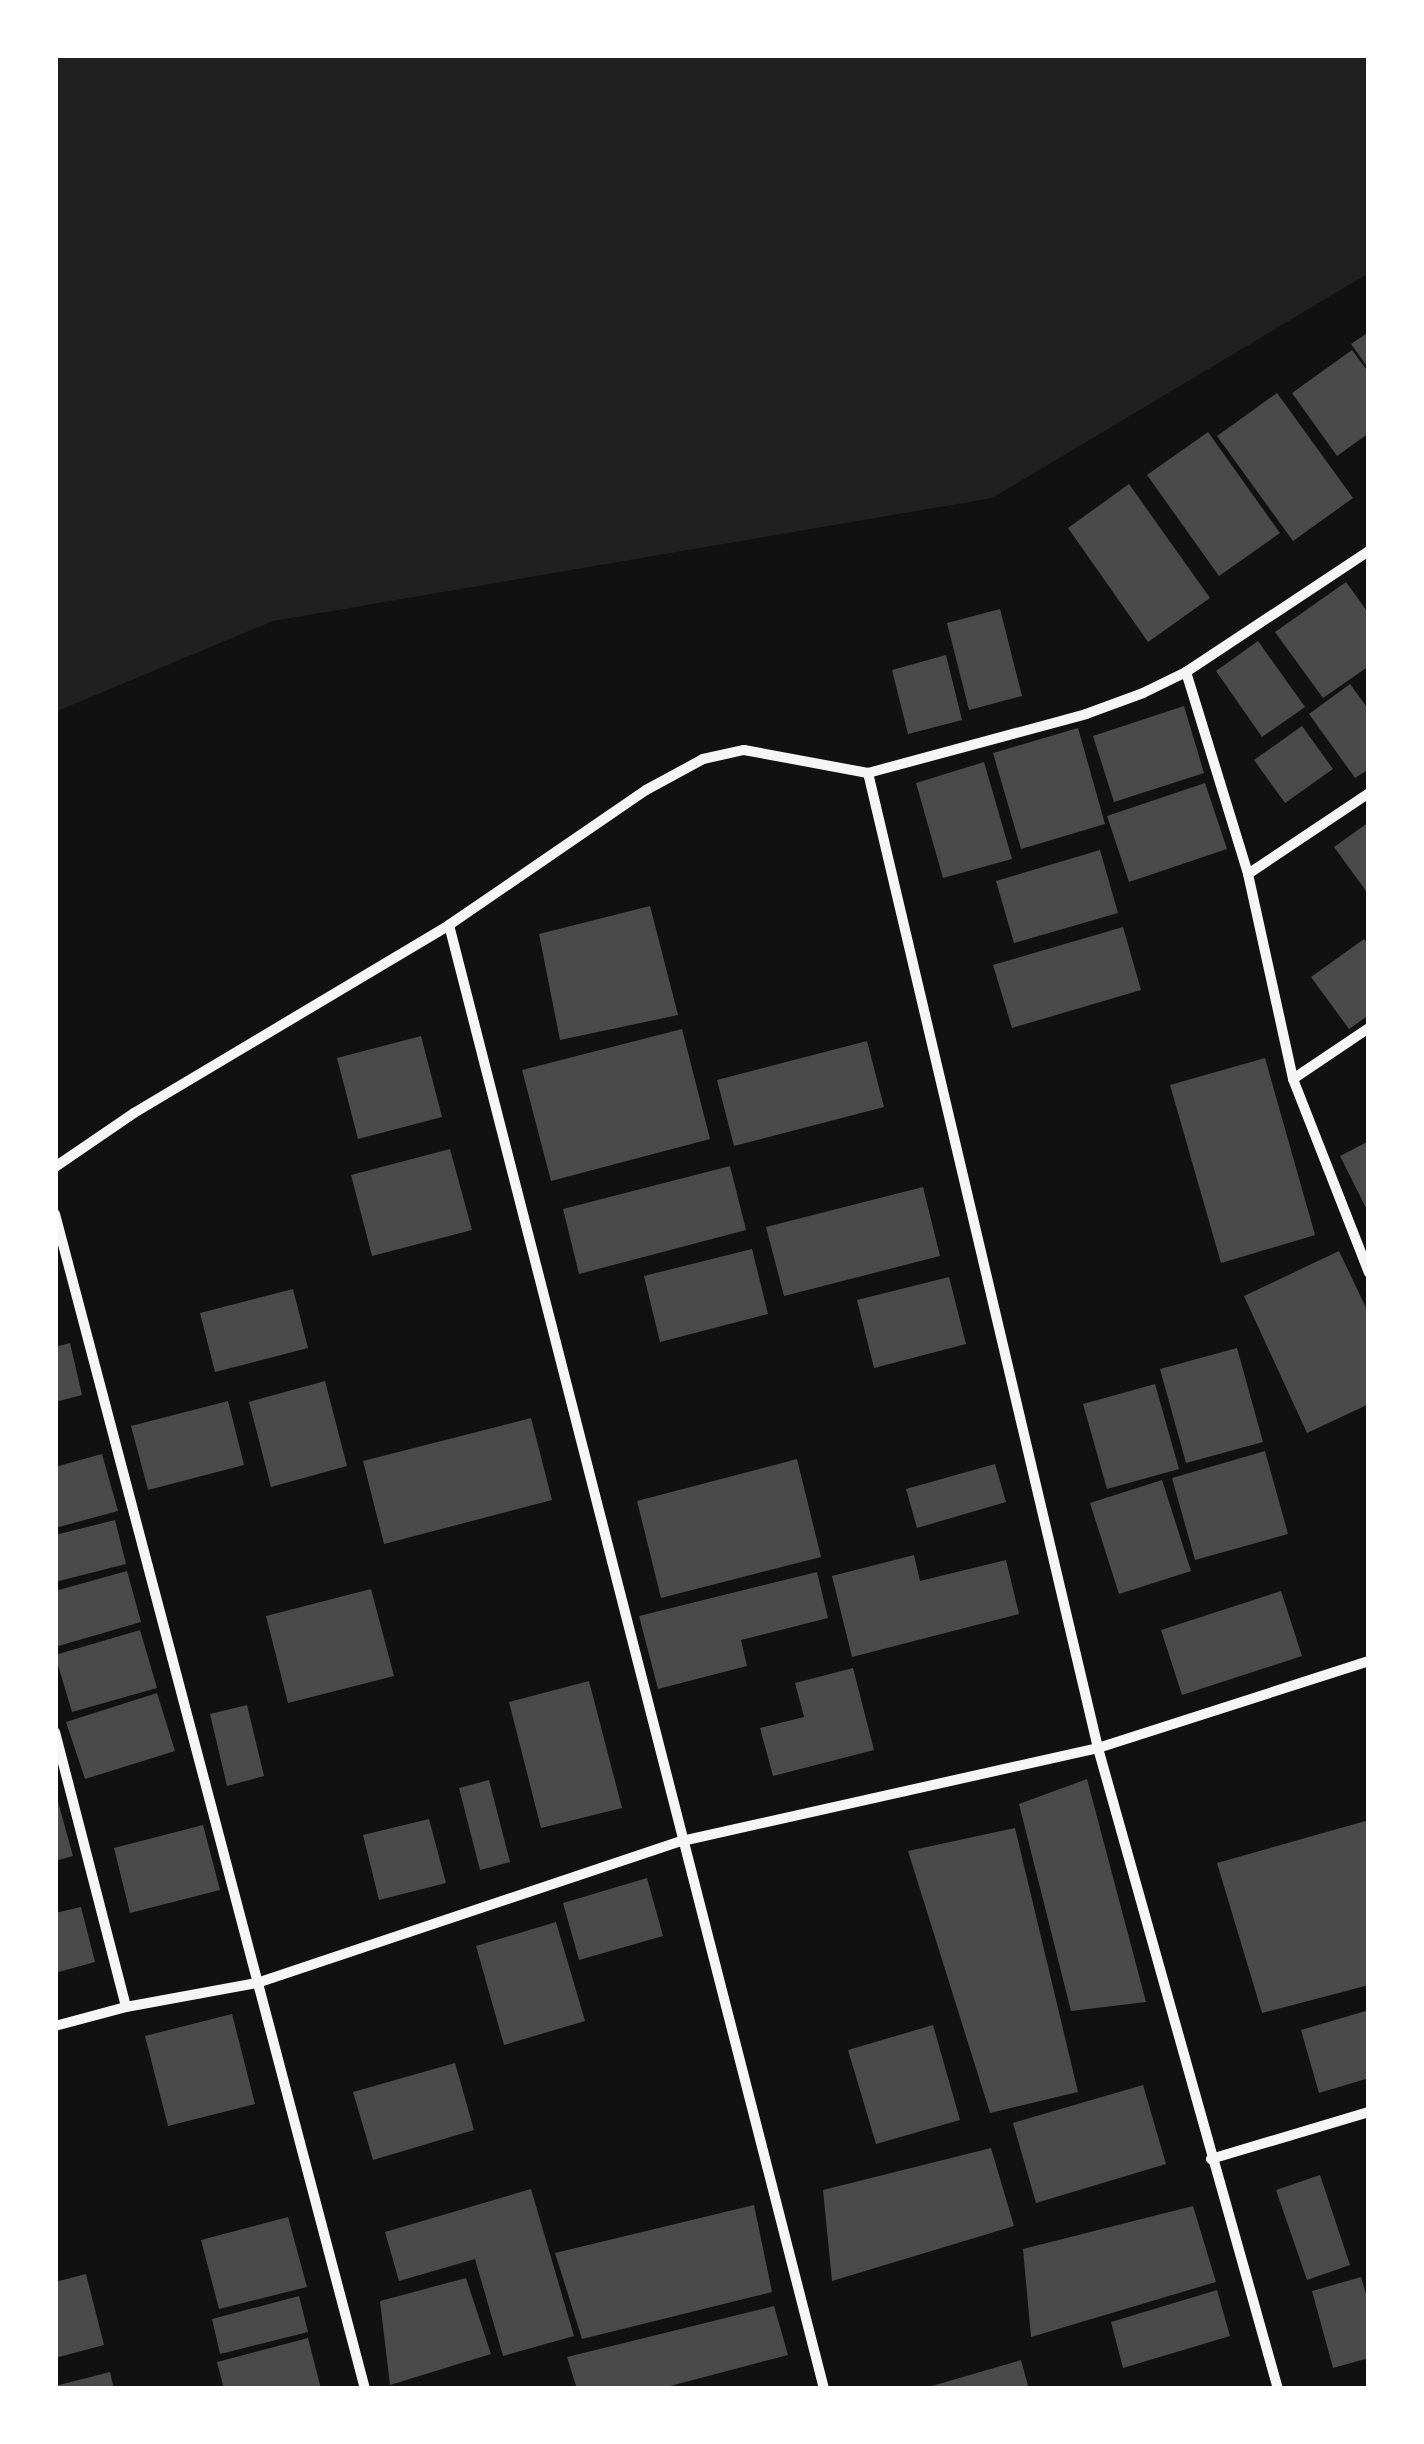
<!DOCTYPE html>
<style>
body{margin:0}
#map{position:relative;width:1424px;height:2444px;overflow:hidden;background:#111;font-family:"PT Serif",serif}
div>[style]{position:absolute}
.green>*{inset:0;background:#202020}
.building>*{inset:0;background:#4a4a4a}
.minor>*{height:10px;margin:-5px;padding:0 5px;transform-origin:5px;border-radius:5px;background:#f5f5f5}
span{translate:-50% -50%;white-space:nowrap;text-align:center;line-height:1.15;-webkit-text-stroke:10px #fff;paint-order:stroke}
.frame{position:absolute;inset:0;border:58px solid #fff;pointer-events:none}
</style>
<div id="map">
<div class="green">
<div style="clip-path:polygon(55px 55px,1369px 55px,1369px 273px,992px 498px,273px 621px,55px 712px)"></div>
</div>
<div class="building">
<div style="clip-path:polygon(1369px 332px,1369px 369px,1351px 344px)"></div>
<div style="clip-path:polygon(1352px 350px,1369px 373px,1369px 433px,1337px 456px,1292px 393px)"></div>
<div style="clip-path:polygon(1277px 393px,1353px 498px,1293px 541px,1217px 436px)"></div>
<div style="clip-path:polygon(1208px 432px,1280px 533px,1219px 576px,1147px 475px)"></div>
<div style="clip-path:polygon(1129px 484px,1210px 598px,1148px 642px,1068px 528px)"></div>
<div style="clip-path:polygon(1346px 582px,1369px 614px,1369px 666px,1323px 698px,1275px 632px)"></div>
<div style="clip-path:polygon(1000px 609px,1022px 696px,969px 710px,947px 623px)"></div>
<div style="clip-path:polygon(1258px 641px,1305px 707px,1262px 737px,1216px 671px)"></div>
<div style="clip-path:polygon(946px 655px,962px 720px,908px 734px,892px 670px)"></div>
<div style="clip-path:polygon(1350px 684px,1369px 710px,1369px 769px,1355px 778px,1309px 714px)"></div>
<div style="clip-path:polygon(1184px 706px,1204px 773px,1114px 802px,1093px 736px)"></div>
<div style="clip-path:polygon(1302px 726px,1333px 769px,1285px 803px,1254px 760px)"></div>
<div style="clip-path:polygon(1078px 728px,1105px 824px,1021px 849px,993px 753px)"></div>
<div style="clip-path:polygon(984px 762px,1012px 859px,943px 878px,916px 783px)"></div>
<div style="clip-path:polygon(1205px 783px,1227px 849px,1129px 882px,1107px 816px)"></div>
<div style="clip-path:polygon(1369px 822px,1369px 895px,1334px 847px)"></div>
<div style="clip-path:polygon(1100px 850px,1118px 913px,1014px 943px,996px 881px)"></div>
<div style="clip-path:polygon(650px 906px,678px 1015px,560px 1040px,539px 934px)"></div>
<div style="clip-path:polygon(1123px 927px,1141px 990px,1012px 1028px,993px 965px)"></div>
<div style="clip-path:polygon(1364px 939px,1369px 946px,1369px 1015px,1349px 1029px,1311px 977px)"></div>
<div style="clip-path:polygon(682px 1029px,710px 1139px,551px 1181px,522px 1070px)"></div>
<div style="clip-path:polygon(421px 1036px,442px 1117px,358px 1139px,337px 1058px)"></div>
<div style="clip-path:polygon(867px 1041px,884px 1107px,734px 1146px,717px 1080px)"></div>
<div style="clip-path:polygon(1265px 1058px,1315px 1235px,1221px 1263px,1170px 1085px)"></div>
<div style="clip-path:polygon(1369px 1141px,1369px 1214px,1340px 1156px)"></div>
<div style="clip-path:polygon(450px 1149px,472px 1230px,372px 1256px,351px 1175px)"></div>
<div style="clip-path:polygon(730px 1166px,746px 1230px,579px 1274px,563px 1209px)"></div>
<div style="clip-path:polygon(923px 1187px,940px 1256px,784px 1296px,766px 1227px)"></div>
<div style="clip-path:polygon(752px 1249px,768px 1314px,660px 1342px,644px 1276px)"></div>
<div style="clip-path:polygon(1339px 1251px,1369px 1314px,1369px 1404px,1307px 1433px,1244px 1296px)"></div>
<div style="clip-path:polygon(949px 1277px,966px 1344px,874px 1368px,857px 1300px)"></div>
<div style="clip-path:polygon(293px 1289px,308px 1348px,215px 1372px,200px 1313px)"></div>
<div style="clip-path:polygon(70px 1343px,82px 1395px,55px 1402px,55px 1347px)"></div>
<div style="clip-path:polygon(1237px 1348px,1263px 1442px,1186px 1463px,1160px 1369px)"></div>
<div style="clip-path:polygon(325px 1381px,347px 1466px,271px 1487px,249px 1402px)"></div>
<div style="clip-path:polygon(1155px 1384px,1179px 1469px,1107px 1489px,1083px 1404px)"></div>
<div style="clip-path:polygon(228px 1401px,244px 1465px,148px 1490px,131px 1426px)"></div>
<div style="clip-path:polygon(531px 1418px,552px 1500px,384px 1544px,363px 1461px)"></div>
<div style="clip-path:polygon(1265px 1451px,1288px 1534px,1195px 1560px,1172px 1478px)"></div>
<div style="clip-path:polygon(102px 1454px,118px 1511px,55px 1528px,55px 1467px)"></div>
<div style="clip-path:polygon(797px 1459px,821px 1557px,661px 1598px,637px 1501px)"></div>
<div style="clip-path:polygon(995px 1464px,1006px 1502px,917px 1528px,906px 1489px)"></div>
<div style="clip-path:polygon(1162px 1480px,1191px 1571px,1119px 1594px,1090px 1503px)"></div>
<div style="clip-path:polygon(115px 1520px,126px 1564px,55px 1582px,55px 1535px)"></div>
<div style="clip-path:polygon(914px 1555px,920px 1581px,1006px 1560px,1019px 1614px,852px 1657px,832px 1576px)"></div>
<div style="clip-path:polygon(127px 1571px,141px 1622px,55px 1647px,55px 1591px)"></div>
<div style="clip-path:polygon(817px 1572px,828px 1618px,741px 1640px,747px 1666px,658px 1689px,639px 1616px)"></div>
<div style="clip-path:polygon(371px 1589px,394px 1676px,288px 1703px,266px 1616px)"></div>
<div style="clip-path:polygon(1281px 1591px,1302px 1656px,1182px 1695px,1161px 1630px)"></div>
<div style="clip-path:polygon(140px 1630px,157px 1688px,72px 1712px,55px 1655px)"></div>
<div style="clip-path:polygon(853px 1668px,874px 1750px,773px 1776px,760px 1728px,804px 1717px,795px 1683px)"></div>
<div style="clip-path:polygon(589px 1681px,622px 1808px,541px 1828px,509px 1702px)"></div>
<div style="clip-path:polygon(157px 1693px,175px 1751px,85px 1779px,66px 1722px)"></div>
<div style="clip-path:polygon(247px 1705px,264px 1776px,227px 1786px,210px 1714px)"></div>
<div style="clip-path:polygon(1087px 1779px,1146px 2002px,1071px 2011px,1019px 1804px)"></div>
<div style="clip-path:polygon(489px 1780px,510px 1862px,480px 1870px,459px 1788px)"></div>
<div style="clip-path:polygon(55px 1791px,73px 1856px,55px 1861px)"></div>
<div style="clip-path:polygon(429px 1819px,446px 1883px,379px 1900px,363px 1835px)"></div>
<div style="clip-path:polygon(1369px 1820px,1369px 1985px,1262px 2013px,1217px 1863px)"></div>
<div style="clip-path:polygon(203px 1825px,220px 1890px,130px 1913px,114px 1848px)"></div>
<div style="clip-path:polygon(1015px 1828px,1078px 2092px,990px 2113px,908px 1851px)"></div>
<div style="clip-path:polygon(647px 1878px,663px 1936px,579px 1960px,563px 1903px)"></div>
<div style="clip-path:polygon(81px 1907px,95px 1962px,55px 1973px,55px 1913px)"></div>
<div style="clip-path:polygon(556px 1922px,585px 2021px,504px 2045px,476px 1946px)"></div>
<div style="clip-path:polygon(1369px 2010px,1369px 2078px,1319px 2093px,1301px 2030px)"></div>
<div style="clip-path:polygon(232px 2014px,255px 2104px,168px 2126px,145px 2036px)"></div>
<div style="clip-path:polygon(933px 2025px,960px 2120px,876px 2144px,848px 2050px)"></div>
<div style="clip-path:polygon(455px 2063px,474px 2130px,373px 2160px,353px 2092px)"></div>
<div style="clip-path:polygon(1143px 2085px,1166px 2164px,1036px 2203px,1013px 2123px)"></div>
<div style="clip-path:polygon(991px 2148px,1014px 2226px,832px 2281px,823px 2190px)"></div>
<div style="clip-path:polygon(1320px 2175px,1350px 2265px,1307px 2280px,1276px 2190px)"></div>
<div style="clip-path:polygon(531px 2189px,574px 2336px,503px 2356px,475px 2259px,399px 2281px,385px 2232px)"></div>
<div style="clip-path:polygon(754px 2205px,772px 2292px,582px 2339px,555px 2253px)"></div>
<div style="clip-path:polygon(1193px 2206px,1216px 2282px,1031px 2337px,1023px 2249px)"></div>
<div style="clip-path:polygon(288px 2217px,307px 2287px,219px 2309px,201px 2240px)"></div>
<div style="clip-path:polygon(86px 2274px,104px 2345px,55px 2358px,55px 2282px)"></div>
<div style="clip-path:polygon(1361px 2277px,1369px 2304px,1369px 2358px,1333px 2368px,1312px 2291px)"></div>
<div style="clip-path:polygon(466px 2278px,491px 2354px,390px 2385px,380px 2301px)"></div>
<div style="clip-path:polygon(1217px 2290px,1230px 2336px,1123px 2368px,1111px 2322px)"></div>
<div style="clip-path:polygon(299px 2296px,308px 2332px,220px 2354px,212px 2319px)"></div>
<div style="clip-path:polygon(774px 2306px,788px 2355px,659px 2389px,577px 2389px,567px 2357px)"></div>
<div style="clip-path:polygon(308px 2338px,321px 2389px,224px 2389px,217px 2362px)"></div>
<div style="clip-path:polygon(1021px 2360px,1029px 2389px,925px 2389px,925px 2388px)"></div>
<div style="clip-path:polygon(110px 2372px,114px 2389px,55px 2389px,55px 2386px)"></div>
</div>
<div class="minor">
<div style="left:1186px;top:672px;width:211px;rotate:72.9deg"></div>
<div style="left:1248px;top:874px;width:210px;rotate:77.6deg"></div>
<div style="left:1293px;top:1079px;width:208px;rotate:68.6deg"></div>
<div style="left:1248px;top:874px;width:146px;rotate:-33.8deg"></div>
<div style="left:449px;top:925px;width:1511px;rotate:75.63deg"></div>
<div style="left:1293px;top:1079px;width:92px;rotate:-33.9deg"></div>
<div style="left:55px;top:1167px;width:96px;rotate:-34.4deg"></div>
<div style="left:134px;top:1113px;width:367px;rotate:-30.8deg"></div>
<div style="left:449px;top:925px;width:239px;rotate:-34.4deg"></div>
<div style="left:646px;top:790px;width:65px;rotate:-28.5deg"></div>
<div style="left:703px;top:759px;width:42px;rotate:-12.4deg"></div>
<div style="left:744px;top:750px;width:126px;rotate:10.5deg"></div>
<div style="left:55px;top:1214px;width:1215px;rotate:75.22deg"></div>
<div style="left:55px;top:1732px;width:284px;rotate:75.5deg"></div>
<div style="left:55px;top:2026px;width:73px;rotate:-15deg"></div>
<div style="left:126px;top:2007px;width:133px;rotate:-10.4deg"></div>
<div style="left:257px;top:1983px;width:448px;rotate:-18.5deg"></div>
<div style="left:682px;top:1841px;width:426px;rotate:-12.6deg"></div>
<div style="left:1098px;top:1748px;width:285px;rotate:-17.8deg"></div>
<div style="left:1211px;top:2159px;width:165px;rotate:-16.6deg"></div>
<div style="left:1278px;top:2389px;width:666px;rotate:-105.69deg"></div>
<div style="left:1098px;top:1748px;width:1002px;rotate:-103.27deg"></div>
<div style="left:868px;top:773px;width:226px;rotate:-15.1deg"></div>
<div style="left:1086px;top:714px;width:61px;rotate:-20.2deg"></div>
<div style="left:1143px;top:693px;width:48px;rotate:-26deg"></div>
<div style="left:1186px;top:672px;width:219px;rotate:-33.5deg"></div>
</div>
<div class="frame"></div>
</div>
